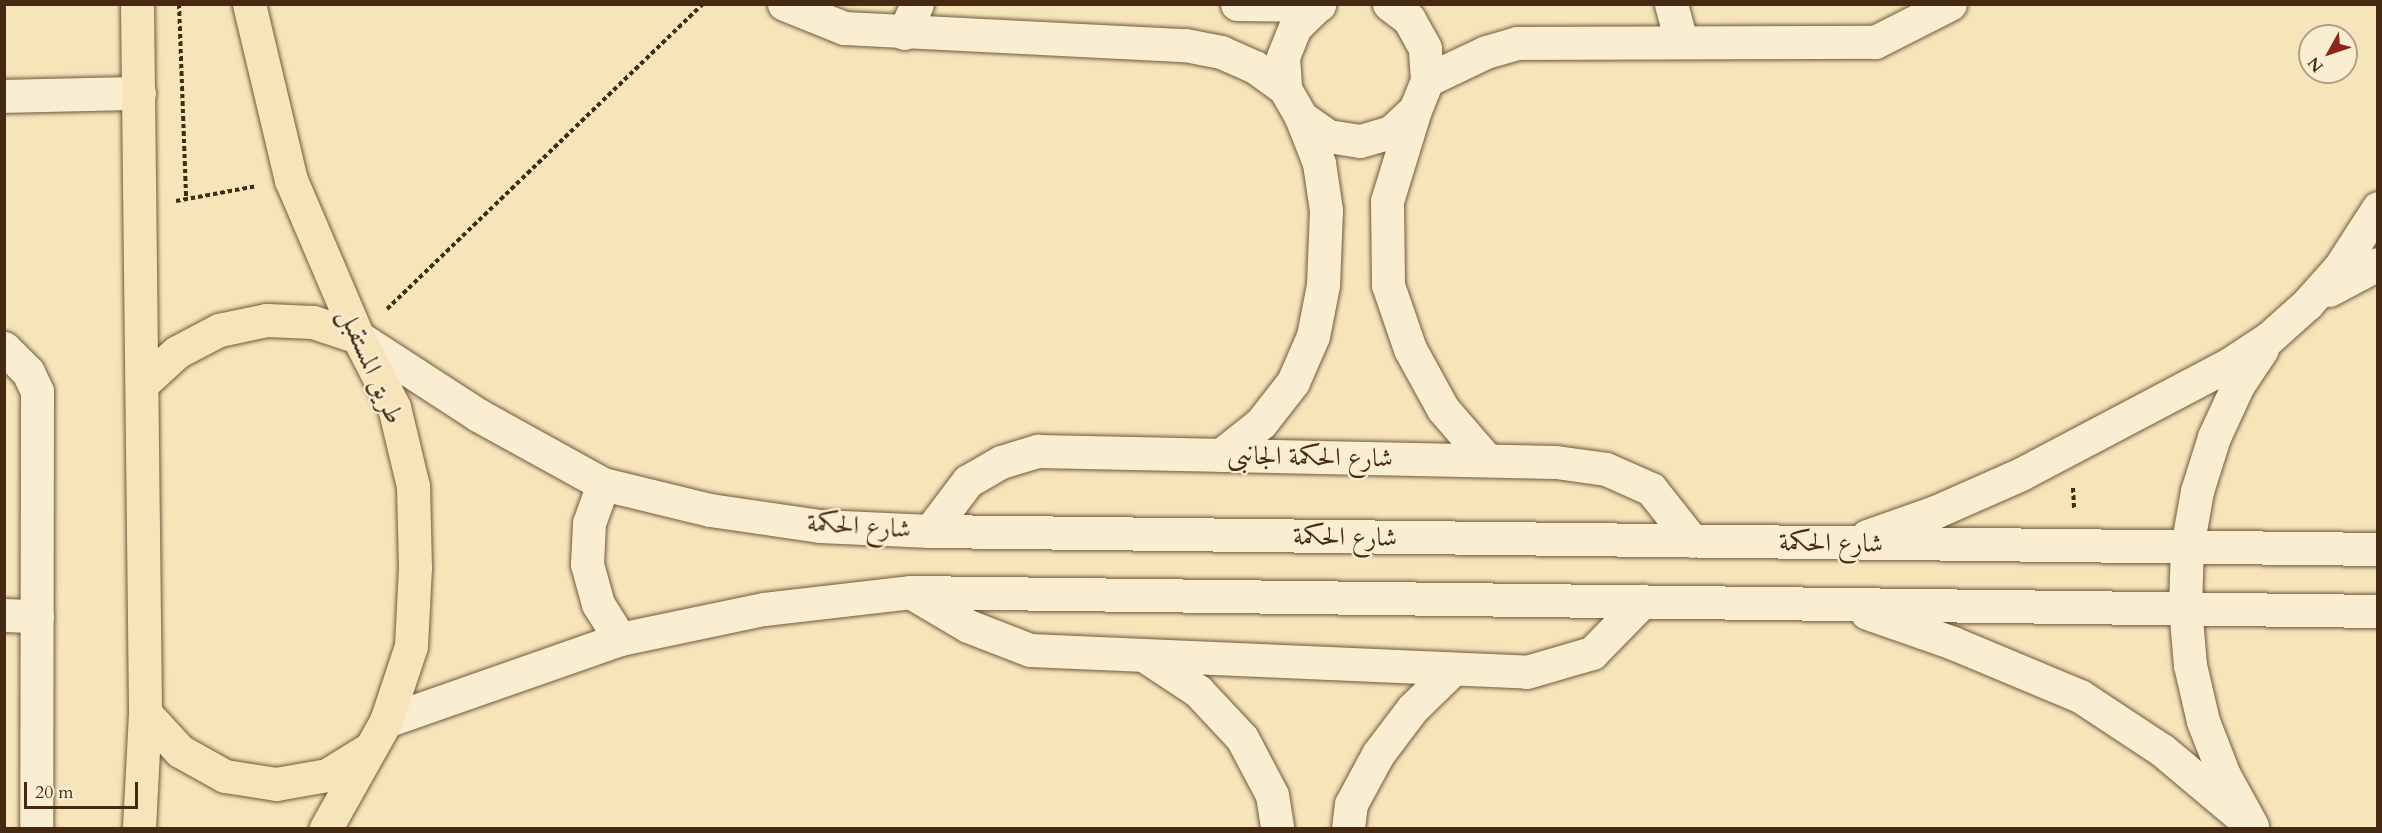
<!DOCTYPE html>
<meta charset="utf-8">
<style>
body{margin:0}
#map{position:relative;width:2382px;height:833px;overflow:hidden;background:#f7e5ba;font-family:Cardo,Amiri,serif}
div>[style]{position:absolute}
.path>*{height:4px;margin-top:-2px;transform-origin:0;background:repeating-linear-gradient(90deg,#462912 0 4.5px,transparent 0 7.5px)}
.roads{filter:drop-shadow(0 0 2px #72583c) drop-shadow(0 0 2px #72583c)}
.minor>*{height:33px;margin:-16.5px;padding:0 16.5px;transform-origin:16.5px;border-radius:16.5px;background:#faeed2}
.major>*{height:33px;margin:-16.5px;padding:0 16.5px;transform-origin:16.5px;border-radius:16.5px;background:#f7e5ba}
span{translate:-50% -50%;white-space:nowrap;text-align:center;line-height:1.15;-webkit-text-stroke:4.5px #faeed2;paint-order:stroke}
.street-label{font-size:26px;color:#462912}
.frame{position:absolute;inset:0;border:6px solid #462912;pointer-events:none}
.north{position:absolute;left:2298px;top:24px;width:60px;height:60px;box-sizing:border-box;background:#faeed2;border:2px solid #b29f85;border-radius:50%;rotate:230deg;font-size:16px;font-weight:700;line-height:24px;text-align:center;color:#462912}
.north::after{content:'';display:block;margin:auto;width:21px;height:27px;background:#8f2418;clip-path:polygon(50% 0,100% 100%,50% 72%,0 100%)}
.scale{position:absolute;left:24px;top:782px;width:114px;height:27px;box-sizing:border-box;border:3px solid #462912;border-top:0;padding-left:8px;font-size:18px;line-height:21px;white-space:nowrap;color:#462912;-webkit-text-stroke:4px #faeed2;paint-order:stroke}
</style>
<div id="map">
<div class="path">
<div style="left:179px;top:4px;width:195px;rotate:87.9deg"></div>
<div style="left:176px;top:201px;width:82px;rotate:-10.5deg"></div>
<div style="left:387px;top:309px;width:439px;rotate:-44deg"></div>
<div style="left:2073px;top:488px;width:22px;rotate:87deg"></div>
</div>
<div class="roads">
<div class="minor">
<div style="left:784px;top:4px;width:65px;rotate:21.8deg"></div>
<div style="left:844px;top:28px;width:341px;rotate:2.9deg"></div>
<div style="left:1185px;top:45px;width:37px;rotate:11deg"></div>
<div style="left:1221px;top:52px;width:37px;rotate:24deg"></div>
<div style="left:1255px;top:67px;width:37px;rotate:36deg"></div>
<div style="left:1237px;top:4px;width:82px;rotate:0.7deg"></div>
<div style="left:1319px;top:4px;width:33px;rotate:136deg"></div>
<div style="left:1295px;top:27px;width:32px;rotate:112deg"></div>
<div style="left:1283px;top:57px;width:32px;rotate:86deg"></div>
<div style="left:1285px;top:89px;width:32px;rotate:60deg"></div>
<div style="left:1301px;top:117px;width:33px;rotate:35deg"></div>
<div style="left:1328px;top:136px;width:32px;rotate:9deg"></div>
<div style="left:1360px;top:141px;width:32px;rotate:-16deg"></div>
<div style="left:1391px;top:132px;width:33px;rotate:-43deg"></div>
<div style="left:1415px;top:110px;width:32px;rotate:-68deg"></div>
<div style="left:1427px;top:80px;width:32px;rotate:-94deg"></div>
<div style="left:1425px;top:48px;width:33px;rotate:-119deg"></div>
<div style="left:1409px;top:19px;width:25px;rotate:-143deg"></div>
<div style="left:1671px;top:4px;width:38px;rotate:75deg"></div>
<div style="left:904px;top:33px;width:32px;rotate:-66deg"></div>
<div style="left:1427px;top:80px;width:65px;rotate:-25.4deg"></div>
<div style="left:1486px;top:52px;width:32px;rotate:-16deg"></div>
<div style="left:1517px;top:43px;width:358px;rotate:-0.2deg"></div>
<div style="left:1875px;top:42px;width:84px;rotate:-26.9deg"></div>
<div style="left:4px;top:96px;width:135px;rotate:-1.3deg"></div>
<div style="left:1415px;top:110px;width:95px;rotate:107.1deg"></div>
<div style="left:1387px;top:201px;width:84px;rotate:89.3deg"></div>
<div style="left:1388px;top:285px;width:68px;rotate:71deg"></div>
<div style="left:1410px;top:349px;width:68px;rotate:61.2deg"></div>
<div style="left:1443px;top:409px;width:67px;rotate:49.2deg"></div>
<div style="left:2329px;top:290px;width:55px;rotate:-28deg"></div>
<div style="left:358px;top:337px;width:143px;rotate:33deg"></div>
<div style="left:478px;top:415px;width:143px;rotate:28.9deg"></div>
<div style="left:603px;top:484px;width:110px;rotate:13.7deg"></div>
<div style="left:710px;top:510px;width:111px;rotate:8.3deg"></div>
<div style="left:820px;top:526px;width:110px;rotate:2.6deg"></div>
<div style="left:930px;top:531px;width:1448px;rotate:0.71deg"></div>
<div style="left:4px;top:348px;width:34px;rotate:45deg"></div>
<div style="left:28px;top:372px;width:21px;rotate:65deg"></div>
<div style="left:37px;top:391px;width:437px;rotate:90.1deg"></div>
<div style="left:1221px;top:455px;width:51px;rotate:-38.7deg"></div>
<div style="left:1261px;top:423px;width:52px;rotate:-52deg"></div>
<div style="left:1293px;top:382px;width:50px;rotate:-66.5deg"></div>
<div style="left:1313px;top:336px;width:52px;rotate:-78.9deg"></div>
<div style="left:1323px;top:285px;width:75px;rotate:-87.7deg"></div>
<div style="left:1326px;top:210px;width:48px;rotate:-98.5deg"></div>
<div style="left:1319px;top:163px;width:49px;rotate:-111.4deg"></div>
<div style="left:603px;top:484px;width:41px;rotate:109.7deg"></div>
<div style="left:589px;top:523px;width:41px;rotate:92.8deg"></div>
<div style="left:587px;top:564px;width:41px;rotate:74.6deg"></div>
<div style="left:598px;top:604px;width:41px;rotate:57.8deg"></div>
<div style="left:930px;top:531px;width:63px;rotate:-52.8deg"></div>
<div style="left:968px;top:481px;width:38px;rotate:-30deg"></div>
<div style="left:1001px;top:462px;width:39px;rotate:-17deg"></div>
<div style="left:1038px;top:451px;width:518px;rotate:1.22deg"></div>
<div style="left:1556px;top:462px;width:50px;rotate:8deg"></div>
<div style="left:1606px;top:469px;width:49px;rotate:24deg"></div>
<div style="left:1651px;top:489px;width:66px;rotate:51.7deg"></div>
<div style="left:1867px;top:536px;width:72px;rotate:-19.4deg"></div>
<div style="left:1935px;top:512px;width:94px;rotate:-23.8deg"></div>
<div style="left:2021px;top:474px;width:234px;rotate:-27.8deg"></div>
<div style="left:2228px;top:365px;width:49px;rotate:-33.4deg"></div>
<div style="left:2269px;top:338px;width:51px;rotate:-41.8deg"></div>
<div style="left:2307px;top:304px;width:50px;rotate:-48.3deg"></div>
<div style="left:2340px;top:267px;width:70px;rotate:-57.2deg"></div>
<div style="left:912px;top:593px;width:65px;rotate:30.5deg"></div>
<div style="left:968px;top:626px;width:66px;rotate:21.2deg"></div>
<div style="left:1030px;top:650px;width:497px;rotate:2.5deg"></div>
<div style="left:1527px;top:672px;width:68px;rotate:-16.3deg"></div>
<div style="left:1592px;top:653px;width:73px;rotate:-45.6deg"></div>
<div style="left:1867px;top:613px;width:91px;rotate:19.2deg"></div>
<div style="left:1953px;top:643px;width:138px;rotate:22.7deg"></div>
<div style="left:2080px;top:696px;width:98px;rotate:33.4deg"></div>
<div style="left:2162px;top:750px;width:98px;rotate:40deg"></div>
<div style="left:4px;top:615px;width:33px;rotate:2deg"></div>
<div style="left:1145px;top:656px;width:64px;rotate:33.4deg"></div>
<div style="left:1198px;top:691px;width:64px;rotate:46.9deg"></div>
<div style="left:1242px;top:738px;width:64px;rotate:62.2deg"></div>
<div style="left:1272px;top:795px;width:33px;rotate:81deg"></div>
<div style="left:386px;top:721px;width:248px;rotate:-19.3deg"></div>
<div style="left:620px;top:639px;width:147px;rotate:-11.8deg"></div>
<div style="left:764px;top:609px;width:148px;rotate:-6.6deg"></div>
<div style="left:911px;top:592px;width:1467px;rotate:0.74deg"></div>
<div style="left:2252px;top:826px;width:58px;rotate:-118.8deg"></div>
<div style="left:2224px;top:775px;width:58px;rotate:-111.3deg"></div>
<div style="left:2203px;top:721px;width:57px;rotate:-103.1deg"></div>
<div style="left:2190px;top:665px;width:58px;rotate:-94.9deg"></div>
<div style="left:2185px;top:607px;width:60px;rotate:-88.1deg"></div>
<div style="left:2187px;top:547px;width:57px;rotate:-79.9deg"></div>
<div style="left:2197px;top:491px;width:57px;rotate:-72.5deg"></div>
<div style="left:2214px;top:437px;width:57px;rotate:-65.2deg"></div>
<div style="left:2238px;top:385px;width:43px;rotate:-56.3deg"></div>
<div style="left:1348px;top:828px;width:24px;rotate:-83deg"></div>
<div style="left:1351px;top:804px;width:57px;rotate:-61.6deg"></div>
<div style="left:1378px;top:754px;width:56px;rotate:-52.9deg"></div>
<div style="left:1412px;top:709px;width:57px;rotate:-44.3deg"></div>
</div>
<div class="major">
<div style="left:137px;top:4px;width:709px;rotate:89.35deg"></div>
<div style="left:145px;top:713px;width:115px;rotate:93deg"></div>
<div style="left:249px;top:4px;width:181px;rotate:76.6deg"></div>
<div style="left:291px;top:180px;width:171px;rotate:66.9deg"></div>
<div style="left:358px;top:337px;width:79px;rotate:62.8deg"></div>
<div style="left:394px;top:407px;width:81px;rotate:76.5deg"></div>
<div style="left:413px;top:486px;width:81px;rotate:88.6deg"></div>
<div style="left:415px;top:567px;width:79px;rotate:92.9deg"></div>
<div style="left:411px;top:646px;width:79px;rotate:108.4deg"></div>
<div style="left:386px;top:721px;width:123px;rotate:119.3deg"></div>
<div style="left:142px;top:384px;width:47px;rotate:-42.4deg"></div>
<div style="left:177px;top:352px;width:47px;rotate:-27.6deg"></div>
<div style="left:219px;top:330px;width:48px;rotate:-12deg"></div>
<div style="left:266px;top:320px;width:47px;rotate:2.4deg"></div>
<div style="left:313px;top:322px;width:47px;rotate:18.4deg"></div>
<div style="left:145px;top:713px;width:52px;rotate:47.4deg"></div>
<div style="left:180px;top:751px;width:51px;rotate:29.1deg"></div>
<div style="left:225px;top:776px;width:52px;rotate:8.9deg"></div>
<div style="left:276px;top:784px;width:52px;rotate:-10deg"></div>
<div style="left:327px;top:775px;width:49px;rotate:-31.8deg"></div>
</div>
</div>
<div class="street-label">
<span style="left:371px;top:366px;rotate:66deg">طريق المستقبل</span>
<span style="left:1310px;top:457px;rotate:1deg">شارع الحكمة الجانبى</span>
<span style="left:859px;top:526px;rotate:4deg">شارع الحكمة</span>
<span style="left:1345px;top:537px;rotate:1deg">شارع الحكمة</span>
<span style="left:1831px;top:543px;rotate:1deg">شارع الحكمة</span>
</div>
<div class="frame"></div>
<div class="north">N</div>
<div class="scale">20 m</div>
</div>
